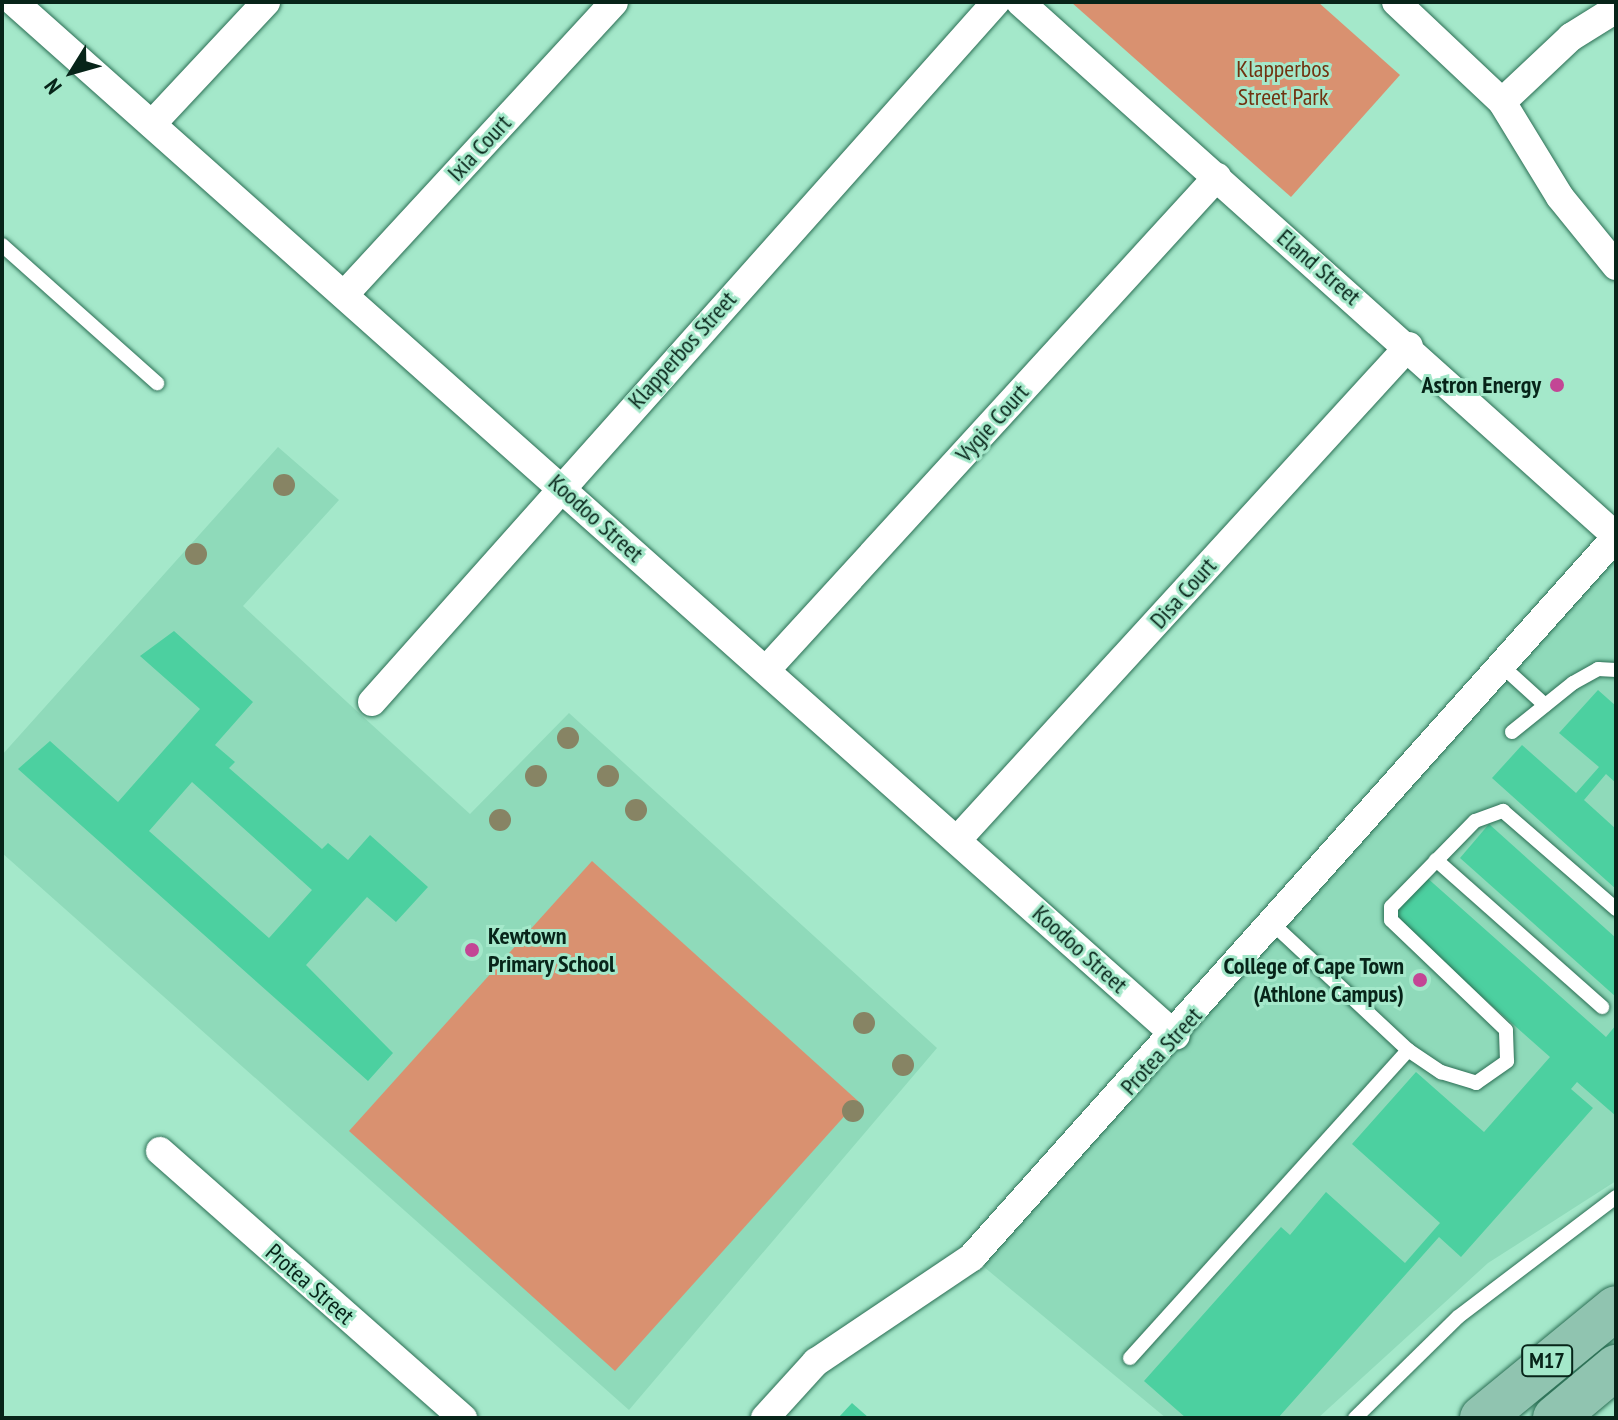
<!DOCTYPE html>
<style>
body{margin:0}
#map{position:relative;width:1618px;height:1420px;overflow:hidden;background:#a4e8ca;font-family:"PT Sans Narrow",sans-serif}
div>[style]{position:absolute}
.built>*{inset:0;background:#8fdaba}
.green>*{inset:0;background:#d99170}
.building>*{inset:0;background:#4cd0a0}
.roads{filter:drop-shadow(0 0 2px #2b6e54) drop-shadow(0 0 2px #2b6e54)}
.lane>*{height:14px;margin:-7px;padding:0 7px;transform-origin:7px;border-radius:7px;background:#fff}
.street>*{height:28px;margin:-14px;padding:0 14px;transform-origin:14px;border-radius:14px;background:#fff}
.primary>*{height:44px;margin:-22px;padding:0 22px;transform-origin:22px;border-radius:22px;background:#90c4b0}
.trees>*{width:22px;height:22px;margin:-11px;border-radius:50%;background:#878464}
.dots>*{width:22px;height:22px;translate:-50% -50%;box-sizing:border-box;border:4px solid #a4e8ca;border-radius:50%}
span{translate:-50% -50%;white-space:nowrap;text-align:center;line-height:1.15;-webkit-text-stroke:6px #a4e8ca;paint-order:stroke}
.shield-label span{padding:2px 6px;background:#a4e8ca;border:2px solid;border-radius:6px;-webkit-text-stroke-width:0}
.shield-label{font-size:22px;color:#072419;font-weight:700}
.park-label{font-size:24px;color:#703210}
.street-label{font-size:24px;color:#072419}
.poi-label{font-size:24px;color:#072419;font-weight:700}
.right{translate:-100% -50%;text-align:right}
.left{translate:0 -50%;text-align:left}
.frame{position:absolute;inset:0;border:4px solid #072419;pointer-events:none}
.north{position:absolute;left:32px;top:32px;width:80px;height:80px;-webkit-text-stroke:6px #a4e8ca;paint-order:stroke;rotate:233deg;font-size:22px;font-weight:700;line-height:32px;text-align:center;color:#072419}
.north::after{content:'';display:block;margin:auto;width:28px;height:36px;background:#072419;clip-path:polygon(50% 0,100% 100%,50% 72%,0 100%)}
</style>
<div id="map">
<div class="built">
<div style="clip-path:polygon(278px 447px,339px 500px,243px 606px,360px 714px,470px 814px,569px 713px,937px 1048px,629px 1410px,2px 853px,2px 755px)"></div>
<div style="clip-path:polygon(1616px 537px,1616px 1181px,1488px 1263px,1318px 1418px,1166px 1418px,972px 1257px)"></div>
</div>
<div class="green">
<div style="clip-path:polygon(1071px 2px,1318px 2px,1400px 75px,1291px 197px)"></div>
<div style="clip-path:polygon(592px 861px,858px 1101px,615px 1371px,349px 1131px)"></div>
</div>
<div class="building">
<div style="clip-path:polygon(evenodd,174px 631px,253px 702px,215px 745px,235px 762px,229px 768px,322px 849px,328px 843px,348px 860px,370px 835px,428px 887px,396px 922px,367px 897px,306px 965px,393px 1053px,368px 1081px,18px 769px,50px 741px,118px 802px,200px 709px,140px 656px,174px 631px,192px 782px,312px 890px,269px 938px,149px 831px,192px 782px)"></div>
<div style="clip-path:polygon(1598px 690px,1616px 706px,1616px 783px,1606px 774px,1584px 800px,1616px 829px,1616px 889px,1492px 778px,1522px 745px,1576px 793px,1599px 767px,1559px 733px)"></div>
<div style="clip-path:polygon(1489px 824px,1616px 938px,1616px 997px,1460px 858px)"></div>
<div style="clip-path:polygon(1425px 876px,1606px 1037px,1616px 1025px,1616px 1116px,1577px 1082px,1571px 1089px,1593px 1108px,1461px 1257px,1439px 1237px,1278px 1418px,1186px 1418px,1144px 1381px,1281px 1227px,1290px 1235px,1326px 1192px,1405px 1263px,1440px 1223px,1352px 1144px,1416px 1072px,1484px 1132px,1550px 1057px,1390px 915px)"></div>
<div style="clip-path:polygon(852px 1403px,869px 1418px,838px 1418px)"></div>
</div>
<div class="roads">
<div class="lane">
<div style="left:2px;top:245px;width:208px;rotate:41.7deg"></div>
<div style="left:1502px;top:666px;width:58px;rotate:42.2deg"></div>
<div style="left:1512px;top:732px;width:78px;rotate:-38.8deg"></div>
<div style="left:1573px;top:683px;width:29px;rotate:-29deg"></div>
<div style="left:1598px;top:669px;width:18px;rotate:3deg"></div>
<div style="left:1436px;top:860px;width:222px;rotate:41.5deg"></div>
<div style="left:1274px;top:925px;width:183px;rotate:43deg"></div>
<div style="left:1408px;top:1050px;width:40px;rotate:34deg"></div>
<div style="left:1441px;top:1072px;width:37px;rotate:17deg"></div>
<div style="left:1476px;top:1083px;width:38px;rotate:-35deg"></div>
<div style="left:1507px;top:1061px;width:31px;rotate:-92deg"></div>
<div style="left:1506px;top:1030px;width:159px;rotate:-136.3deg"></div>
<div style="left:1391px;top:920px;width:13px;rotate:-90deg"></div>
<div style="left:1391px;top:907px;width:120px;rotate:-45.7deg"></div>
<div style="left:1475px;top:821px;width:30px;rotate:-20deg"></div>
<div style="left:1503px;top:811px;width:150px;rotate:40.9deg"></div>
<div style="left:1130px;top:1358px;width:415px;rotate:-47.9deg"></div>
<div style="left:1355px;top:1418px;width:144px;rotate:-44.4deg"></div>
<div style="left:1458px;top:1317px;width:198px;rotate:-37.2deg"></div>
</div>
<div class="street">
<div style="left:14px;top:2px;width:1555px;rotate:41.66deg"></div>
<div style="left:1020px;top:2px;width:800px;rotate:41.86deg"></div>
<div style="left:1396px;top:2px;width:146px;rotate:43.3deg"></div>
<div style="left:1502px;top:102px;width:111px;rotate:58.6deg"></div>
<div style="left:1560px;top:197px;width:89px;rotate:50.9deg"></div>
<div style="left:1502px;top:102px;width:95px;rotate:-43.3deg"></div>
<div style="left:1571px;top:37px;width:53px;rotate:-31.9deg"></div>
<div style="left:152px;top:124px;width:167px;rotate:-46.9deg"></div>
<div style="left:344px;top:295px;width:398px;rotate:-47.3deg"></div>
<div style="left:767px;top:669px;width:667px;rotate:-47.55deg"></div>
<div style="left:372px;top:702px;width:938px;rotate:-48.29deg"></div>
<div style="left:958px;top:839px;width:668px;rotate:-47.55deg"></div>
<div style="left:160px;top:1151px;width:404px;rotate:41.4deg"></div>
<div style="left:765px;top:1418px;width:76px;rotate:-47.7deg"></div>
<div style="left:816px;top:1362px;width:188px;rotate:-33.9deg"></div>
<div style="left:972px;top:1257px;width:966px;rotate:-48.19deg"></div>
</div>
<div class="primary">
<div style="left:1482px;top:1418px;width:173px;rotate:-39.4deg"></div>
<div style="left:1555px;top:1418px;width:80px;rotate:-39.9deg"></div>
</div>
</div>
<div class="trees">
<div style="left:284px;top:485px"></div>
<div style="left:196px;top:554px"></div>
<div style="left:568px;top:738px"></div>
<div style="left:536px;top:776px"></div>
<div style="left:608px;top:776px"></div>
<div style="left:636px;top:810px"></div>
<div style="left:500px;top:820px"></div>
<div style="left:864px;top:1023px"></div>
<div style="left:903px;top:1065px"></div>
<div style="left:853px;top:1111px"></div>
</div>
<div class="dots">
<div style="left:1557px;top:385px;background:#c34695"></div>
<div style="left:472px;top:950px;background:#c34695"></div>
<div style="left:1420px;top:980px;background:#c34695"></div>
</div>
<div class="shield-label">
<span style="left:1547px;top:1361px">M17</span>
</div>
<div class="park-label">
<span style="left:1283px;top:83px">Klapperbos<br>Street Park</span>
</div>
<div class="street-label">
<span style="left:479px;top:148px;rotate:-47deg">Ixia Court</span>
<span style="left:1319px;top:267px;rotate:41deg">Eland Street</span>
<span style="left:682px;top:350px;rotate:-48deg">Klapperbos Street</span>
<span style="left:992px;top:423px;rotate:-48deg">Vygie Court</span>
<span style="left:596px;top:518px;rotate:42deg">Koodoo Street</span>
<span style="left:1183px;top:593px;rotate:-48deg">Disa Court</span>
<span style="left:1080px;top:949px;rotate:42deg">Koodoo Street</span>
<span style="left:1161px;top:1051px;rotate:-48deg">Protea Street</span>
<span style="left:310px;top:1284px;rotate:41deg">Protea Street</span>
</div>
<div class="poi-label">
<span class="right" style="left:1541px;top:385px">Astron Energy</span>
<span class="left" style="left:488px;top:950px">Kewtown<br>Primary School</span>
<span class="right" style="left:1404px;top:980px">College of Cape Town<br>(Athlone Campus)</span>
</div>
<div class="frame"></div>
<div class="north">N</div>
</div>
